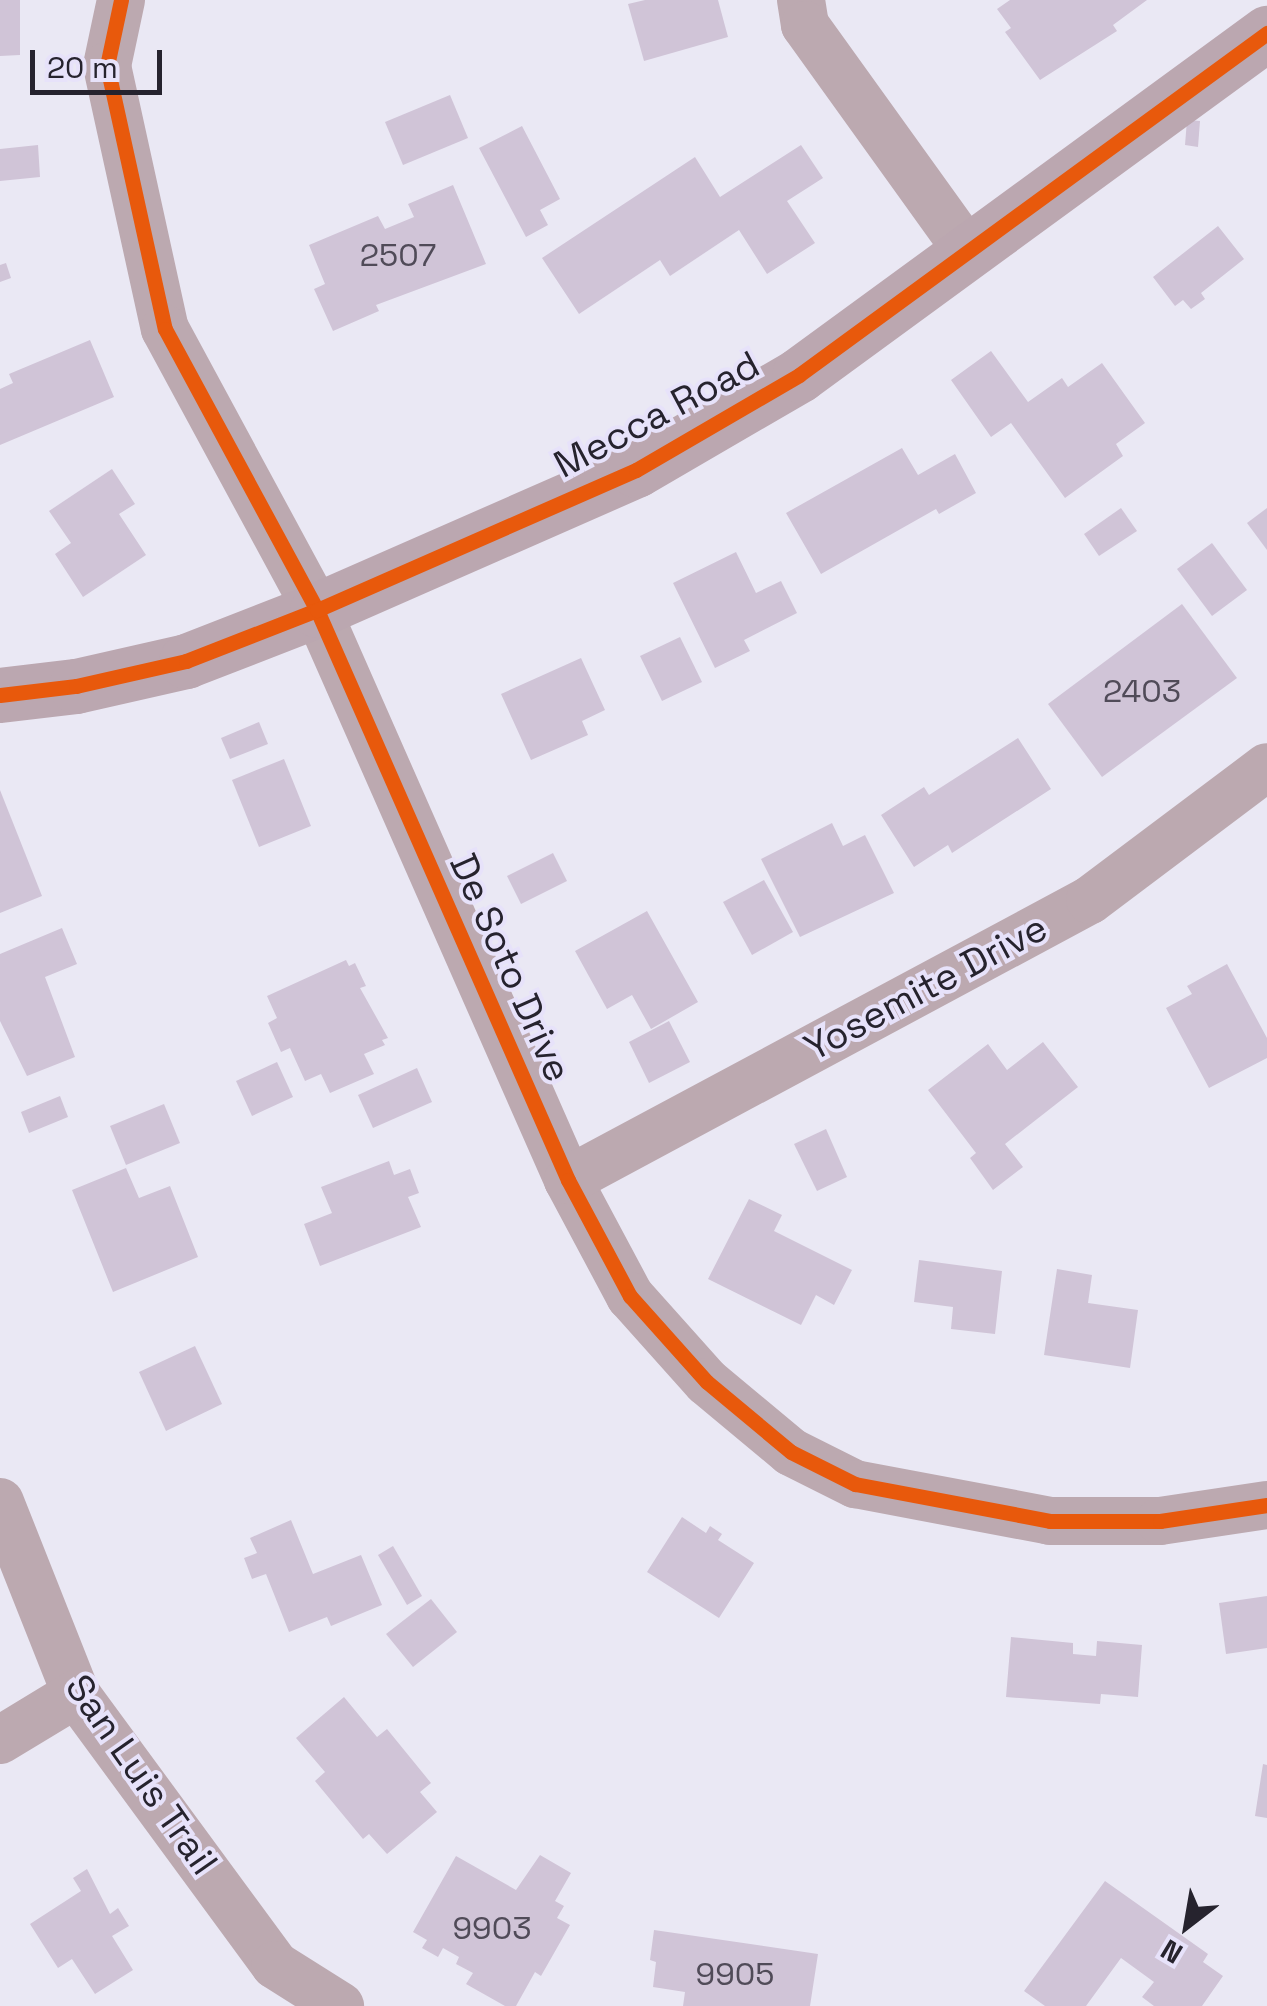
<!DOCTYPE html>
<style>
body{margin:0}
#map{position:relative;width:1267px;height:2006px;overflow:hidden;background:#eae8f4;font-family:"Space Grotesk",sans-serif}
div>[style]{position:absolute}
.building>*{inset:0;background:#d0c4d7}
.street>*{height:48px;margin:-24px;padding:0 24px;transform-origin:24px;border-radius:24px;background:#bca9b0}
.secondary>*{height:55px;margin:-27.5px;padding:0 27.5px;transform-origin:27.5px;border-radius:27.5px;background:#bba7b0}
.cycleway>*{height:15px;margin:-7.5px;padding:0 7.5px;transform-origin:7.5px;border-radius:7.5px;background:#e8590c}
span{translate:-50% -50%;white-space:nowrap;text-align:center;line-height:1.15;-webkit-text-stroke:8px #e7e2fa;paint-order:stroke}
.number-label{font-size:32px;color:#504b58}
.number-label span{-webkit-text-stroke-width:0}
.street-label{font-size:38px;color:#26232e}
.north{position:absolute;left:1137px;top:1876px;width:100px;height:100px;-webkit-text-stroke:8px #e7e2fa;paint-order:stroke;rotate:211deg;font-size:28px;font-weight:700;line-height:40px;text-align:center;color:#26232e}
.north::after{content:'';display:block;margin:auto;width:35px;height:45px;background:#26232e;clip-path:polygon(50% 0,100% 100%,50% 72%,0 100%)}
.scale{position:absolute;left:30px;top:50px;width:132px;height:45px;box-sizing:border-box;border:5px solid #26232e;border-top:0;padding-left:12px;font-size:30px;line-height:35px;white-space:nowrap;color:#26232e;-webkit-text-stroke:8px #e7e2fa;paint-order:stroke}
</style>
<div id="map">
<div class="building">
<div style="clip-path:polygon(0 0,20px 0,20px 55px,0 56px)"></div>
<div style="clip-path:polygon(645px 0,718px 0,728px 37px,644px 61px,628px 4px)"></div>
<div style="clip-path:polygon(1010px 0,1147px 0,1113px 25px,1117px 31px,1040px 80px,1005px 32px,1011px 28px,997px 9px)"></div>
<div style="clip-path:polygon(450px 95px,468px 138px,403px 165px,385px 122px)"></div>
<div style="clip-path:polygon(1187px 120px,1200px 121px,1198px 147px,1185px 145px)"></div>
<div style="clip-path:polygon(522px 126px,560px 199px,540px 210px,548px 225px,526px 237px,479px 148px)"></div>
<div style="clip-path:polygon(38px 145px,40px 177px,0 181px,0 149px)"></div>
<div style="clip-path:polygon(801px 145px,823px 178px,787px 201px,815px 243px,767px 274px,739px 230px,670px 276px,660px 260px,579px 314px,542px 258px,695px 157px,720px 197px)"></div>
<div style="clip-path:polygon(453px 185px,486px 264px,376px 305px,379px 311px,333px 331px,314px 289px,325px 284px,309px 245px,378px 216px,385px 229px,414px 217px,408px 204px)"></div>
<div style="clip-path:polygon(1218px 226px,1244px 259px,1201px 293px,1205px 299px,1191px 309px,1183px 300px,1175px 306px,1153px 277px)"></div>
<div style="clip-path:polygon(6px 263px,11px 278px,0 282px,0 265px)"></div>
<div style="clip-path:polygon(90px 340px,114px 397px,0 445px,0 389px,13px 383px,9px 374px)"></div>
<div style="clip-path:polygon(991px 351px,1028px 402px,1062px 378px,1068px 387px,1102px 363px,1145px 423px,1116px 444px,1123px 456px,1065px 498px,1011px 423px,991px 437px,951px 380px)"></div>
<div style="clip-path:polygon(902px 448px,918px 475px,955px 454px,976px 493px,939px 514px,936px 509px,821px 574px,786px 513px)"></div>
<div style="clip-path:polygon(112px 469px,135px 504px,119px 514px,146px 555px,83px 597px,55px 554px,71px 543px,49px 511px)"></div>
<div style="clip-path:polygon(1121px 508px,1137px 531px,1099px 556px,1084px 534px)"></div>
<div style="clip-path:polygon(1267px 508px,1267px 550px,1247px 523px)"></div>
<div style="clip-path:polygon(1212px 543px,1247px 590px,1212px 616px,1177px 569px)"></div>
<div style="clip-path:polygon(736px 552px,756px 593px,781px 581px,797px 613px,744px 640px,750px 651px,715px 668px,673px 583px)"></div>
<div style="clip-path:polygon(1182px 604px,1237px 678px,1102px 777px,1048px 704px)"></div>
<div style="clip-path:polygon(680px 637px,702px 682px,662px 701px,640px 656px)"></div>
<div style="clip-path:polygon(581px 658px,605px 710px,582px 721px,588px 735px,531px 760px,501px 694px)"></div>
<div style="clip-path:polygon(259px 722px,268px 744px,230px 759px,221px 738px)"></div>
<div style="clip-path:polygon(1018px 738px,1051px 789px,952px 853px,948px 845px,914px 867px,881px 815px,924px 787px,929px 795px)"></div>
<div style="clip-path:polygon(284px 759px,311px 826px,259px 847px,232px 780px)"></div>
<div style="clip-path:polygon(0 790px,42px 896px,0 913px)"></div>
<div style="clip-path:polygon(832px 823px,843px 846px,865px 835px,894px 893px,800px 937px,761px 859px)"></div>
<div style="clip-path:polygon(553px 853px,567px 881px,521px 904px,507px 876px)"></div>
<div style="clip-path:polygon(764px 880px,793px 932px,752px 955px,723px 902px)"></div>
<div style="clip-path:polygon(647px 911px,698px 1002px,651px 1029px,632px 995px,607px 1009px,575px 951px)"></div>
<div style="clip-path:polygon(62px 928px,77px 964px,45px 977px,75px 1057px,27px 1076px,0 1021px,0 954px)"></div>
<div style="clip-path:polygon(346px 960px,349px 966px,355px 963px,366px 986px,360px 988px,388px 1038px,382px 1040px,385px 1045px,364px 1054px,374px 1074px,330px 1093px,321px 1074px,305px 1081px,290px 1048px,281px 1052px,268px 1023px,277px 1018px,267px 996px)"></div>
<div style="clip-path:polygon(1227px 964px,1267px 1038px,1267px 1058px,1209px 1088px,1166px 1008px,1192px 994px,1187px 986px)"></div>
<div style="clip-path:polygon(669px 1021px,690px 1062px,649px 1083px,629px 1042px)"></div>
<div style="clip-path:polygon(1043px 1042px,1078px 1087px,1005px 1144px,1023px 1167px,993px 1190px,970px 1158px,976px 1153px,928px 1090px,988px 1044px,1007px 1070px)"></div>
<div style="clip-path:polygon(277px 1062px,293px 1097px,252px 1116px,236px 1081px)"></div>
<div style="clip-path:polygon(417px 1068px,432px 1102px,373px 1128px,358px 1095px)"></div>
<div style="clip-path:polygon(60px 1096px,68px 1117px,29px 1133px,21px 1112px)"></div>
<div style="clip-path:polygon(164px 1104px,180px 1143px,126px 1165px,110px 1126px)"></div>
<div style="clip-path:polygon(826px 1129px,847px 1177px,817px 1191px,794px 1144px)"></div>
<div style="clip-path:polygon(389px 1161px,394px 1175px,410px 1169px,419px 1193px,408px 1197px,421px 1227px,320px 1266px,304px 1224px,332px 1213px,321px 1187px)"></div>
<div style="clip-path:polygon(126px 1168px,139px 1198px,170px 1186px,198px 1257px,113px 1292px,72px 1190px)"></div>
<div style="clip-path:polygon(749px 1199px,782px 1215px,774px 1231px,852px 1270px,834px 1305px,816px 1295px,801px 1325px,708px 1279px)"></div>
<div style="clip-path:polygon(919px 1260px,1002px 1271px,995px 1334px,951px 1329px,953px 1307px,914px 1302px)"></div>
<div style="clip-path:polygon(1057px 1269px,1092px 1275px,1088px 1303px,1138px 1310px,1130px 1368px,1044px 1355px)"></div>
<div style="clip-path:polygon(195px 1346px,222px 1404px,166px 1431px,139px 1372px)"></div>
<div style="clip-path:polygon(682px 1517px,706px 1533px,710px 1526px,722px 1534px,718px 1540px,754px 1563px,719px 1618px,647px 1572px)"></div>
<div style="clip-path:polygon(291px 1520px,313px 1574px,361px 1555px,382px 1605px,331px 1626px,327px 1617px,289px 1632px,266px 1574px,252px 1579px,244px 1558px,257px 1553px,250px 1538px)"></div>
<div style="clip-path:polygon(393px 1546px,422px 1596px,407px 1605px,378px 1555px)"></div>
<div style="clip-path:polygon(1267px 1596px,1267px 1648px,1226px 1654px,1219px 1603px)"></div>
<div style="clip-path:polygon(431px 1599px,457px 1632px,413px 1667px,386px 1634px)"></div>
<div style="clip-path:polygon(1011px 1637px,1073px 1643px,1073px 1654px,1096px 1656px,1097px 1641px,1142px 1645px,1138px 1697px,1101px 1694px,1100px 1704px,1006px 1697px)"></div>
<div style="clip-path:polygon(344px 1697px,377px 1737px,387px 1729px,431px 1783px,420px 1792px,437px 1812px,387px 1854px,369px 1834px,363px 1839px,315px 1781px,325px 1772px,296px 1738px)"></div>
<div style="clip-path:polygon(1263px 1764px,1267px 1765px,1267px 1818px,1255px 1816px)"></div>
<div style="clip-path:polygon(540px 1855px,571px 1873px,555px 1901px,564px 1906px,557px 1918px,570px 1925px,541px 1976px,535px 1972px,516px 2006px,505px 2006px,466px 1984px,473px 1973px,456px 1964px,459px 1957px,443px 1948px,438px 1957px,422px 1948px,427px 1940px,413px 1932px,456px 1856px,516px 1890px)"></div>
<div style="clip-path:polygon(87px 1869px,110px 1914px,118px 1908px,129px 1926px,112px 1936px,133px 1970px,95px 1994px,72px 1959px,58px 1968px,30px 1924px,81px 1891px,73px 1878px)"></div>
<div style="clip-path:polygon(1105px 1881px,1208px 1954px,1203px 1962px,1223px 1976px,1202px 2006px,1154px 2006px,1142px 1997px,1154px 1982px,1121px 1958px,1086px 2006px,1045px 2006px,1024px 1991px)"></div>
<div style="clip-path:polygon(654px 1930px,818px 1954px,810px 2006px,683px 2006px,685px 1992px,653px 1987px,656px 1962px,650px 1960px)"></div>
</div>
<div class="street">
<div style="left:121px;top:0;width:67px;rotate:102deg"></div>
<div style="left:107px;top:66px;width:269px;rotate:77.6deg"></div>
<div style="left:165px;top:329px;width:319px;rotate:61.6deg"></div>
<div style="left:317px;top:610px;width:623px;rotate:66.23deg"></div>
<div style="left:568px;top:1180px;width:132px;rotate:61.9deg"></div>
<div style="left:630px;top:1296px;width:115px;rotate:48.2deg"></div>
<div style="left:707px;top:1382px;width:109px;rotate:39.8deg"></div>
<div style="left:791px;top:1452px;width:72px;rotate:26.6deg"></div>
<div style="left:855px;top:1484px;width:198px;rotate:10.7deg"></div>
<div style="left:1050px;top:1521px;width:110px"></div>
<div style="left:1160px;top:1521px;width:108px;rotate:-8.5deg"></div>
<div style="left:801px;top:0;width:25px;rotate:81deg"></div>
<div style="left:805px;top:25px;width:279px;rotate:54.3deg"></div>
<div style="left:568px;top:1180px;width:592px;rotate:-28.21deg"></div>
<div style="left:1090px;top:900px;width:221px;rotate:-36.9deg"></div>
<div style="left:0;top:1502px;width:206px;rotate:68.4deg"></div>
<div style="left:76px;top:1694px;width:336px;rotate:53.7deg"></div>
<div style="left:275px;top:1965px;width:77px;rotate:32.2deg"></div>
<div style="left:0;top:1740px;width:89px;rotate:-31.2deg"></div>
</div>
<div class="secondary">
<div style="left:0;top:695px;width:77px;rotate:-6.8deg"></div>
<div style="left:76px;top:686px;width:113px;rotate:-12.8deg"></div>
<div style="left:186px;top:661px;width:141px;rotate:-21.3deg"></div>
<div style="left:317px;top:610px;width:348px;rotate:-23.7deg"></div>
<div style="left:636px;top:470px;width:189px;rotate:-30.2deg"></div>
<div style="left:799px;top:375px;width:580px;rotate:-36.16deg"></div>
</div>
<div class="cycleway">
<div style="left:121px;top:0;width:67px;rotate:102deg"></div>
<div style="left:107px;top:66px;width:269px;rotate:77.6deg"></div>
<div style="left:165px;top:329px;width:319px;rotate:61.6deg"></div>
<div style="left:317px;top:610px;width:623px;rotate:66.23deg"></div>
<div style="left:568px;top:1180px;width:132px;rotate:61.9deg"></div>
<div style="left:630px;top:1296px;width:115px;rotate:48.2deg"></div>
<div style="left:707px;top:1382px;width:109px;rotate:39.8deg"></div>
<div style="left:791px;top:1452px;width:72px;rotate:26.6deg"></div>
<div style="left:855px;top:1484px;width:198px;rotate:10.7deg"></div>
<div style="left:1050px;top:1521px;width:110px"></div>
<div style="left:1160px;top:1521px;width:108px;rotate:-8.5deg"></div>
<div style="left:0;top:695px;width:77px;rotate:-6.8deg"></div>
<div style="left:76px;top:686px;width:113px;rotate:-12.8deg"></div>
<div style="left:186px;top:661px;width:141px;rotate:-21.3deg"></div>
<div style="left:317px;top:610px;width:348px;rotate:-23.7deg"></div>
<div style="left:636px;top:470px;width:189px;rotate:-30.2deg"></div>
<div style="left:799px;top:375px;width:580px;rotate:-36.16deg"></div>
</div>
<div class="number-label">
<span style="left:398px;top:255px">2507</span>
<span style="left:1142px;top:691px">2403</span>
<span style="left:492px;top:1928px">9903</span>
<span style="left:735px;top:1974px">9905</span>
</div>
<div class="street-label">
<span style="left:657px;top:415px;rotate:-28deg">Mecca Road</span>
<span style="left:510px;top:968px;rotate:66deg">De Soto Drive</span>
<span style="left:926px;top:988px;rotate:-28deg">Yosemite Drive</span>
<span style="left:141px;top:1775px;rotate:55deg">San Luis Trail</span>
</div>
<div class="north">N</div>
<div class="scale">20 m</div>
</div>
